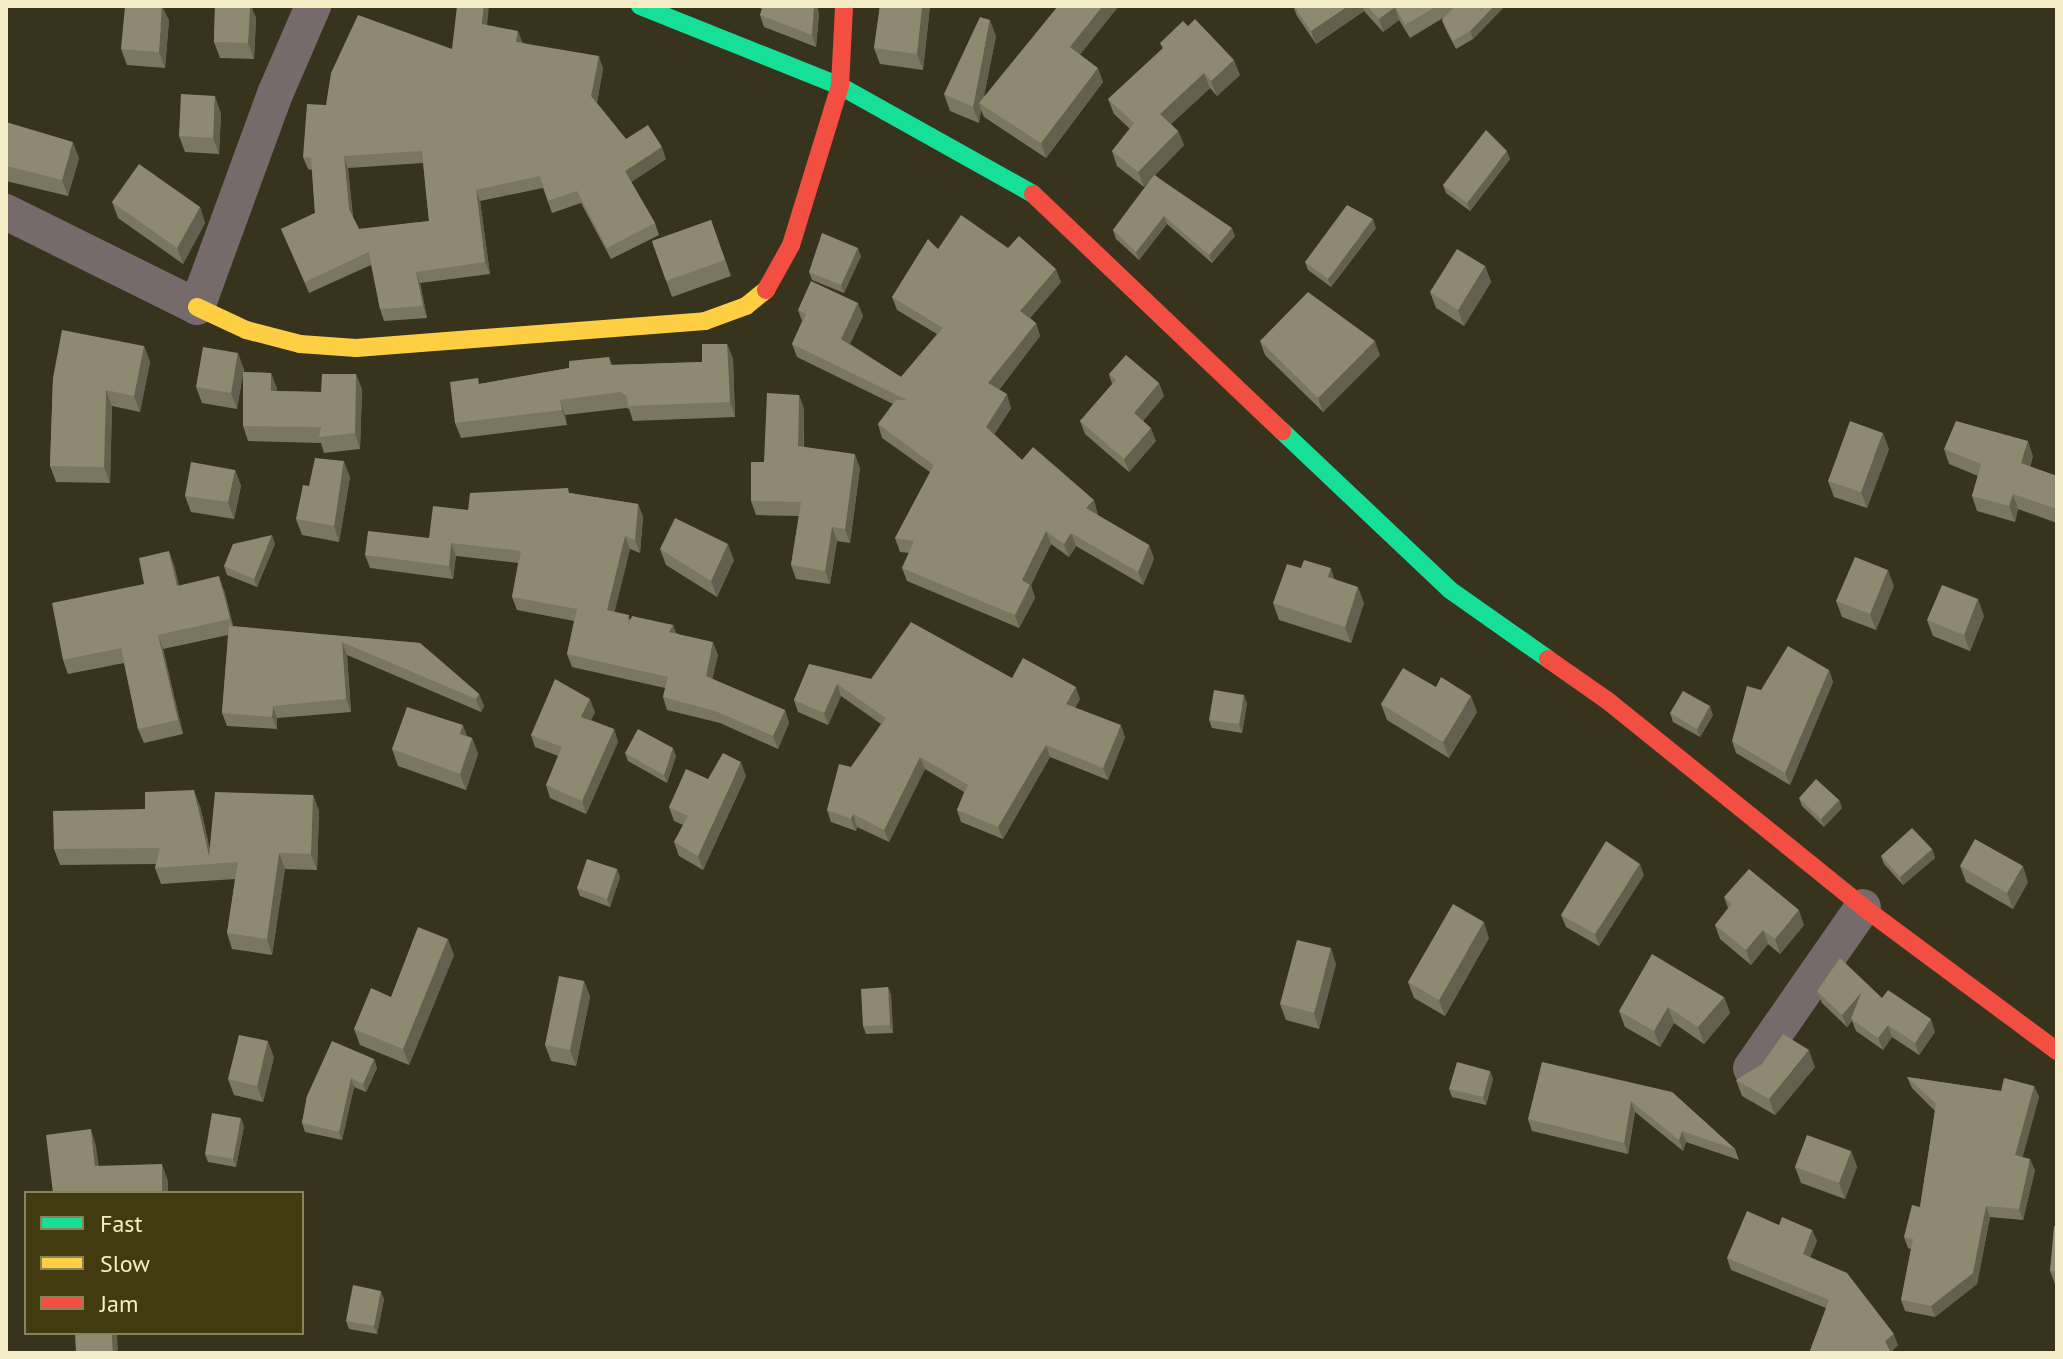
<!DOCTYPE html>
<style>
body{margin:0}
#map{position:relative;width:2063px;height:1359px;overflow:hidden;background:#37331c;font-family:"PT Sans",sans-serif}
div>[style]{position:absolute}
.street>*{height:36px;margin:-18px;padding:0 18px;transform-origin:18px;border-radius:18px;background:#766a6b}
.fast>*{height:18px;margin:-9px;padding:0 9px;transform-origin:9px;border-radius:9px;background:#16e098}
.slow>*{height:18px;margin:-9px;padding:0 9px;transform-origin:9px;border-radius:9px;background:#ffcf43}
.jam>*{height:18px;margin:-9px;padding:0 9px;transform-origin:9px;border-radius:9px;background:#f24e42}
.wall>*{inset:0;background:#7a7660}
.shaded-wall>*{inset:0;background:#63604e}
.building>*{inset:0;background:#8e8970}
span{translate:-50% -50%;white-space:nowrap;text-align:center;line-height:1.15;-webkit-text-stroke:8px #433b10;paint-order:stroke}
.frame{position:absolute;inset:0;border:8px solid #f4ecc6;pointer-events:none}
.legend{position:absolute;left:24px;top:1191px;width:280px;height:144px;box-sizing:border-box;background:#433b10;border:2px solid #8a8259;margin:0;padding:10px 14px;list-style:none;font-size:24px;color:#f4ecc6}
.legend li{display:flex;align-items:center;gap:16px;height:40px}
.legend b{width:40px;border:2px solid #8a8259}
</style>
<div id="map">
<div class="street">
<div style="left:6px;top:212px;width:213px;rotate:26.4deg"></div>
<div style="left:197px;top:307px;width:227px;rotate:-69.9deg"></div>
<div style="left:275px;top:94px;width:96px;rotate:-66.6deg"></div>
<div style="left:1751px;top:1068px;width:196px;rotate:-55.2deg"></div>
</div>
<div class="fast">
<div style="left:640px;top:6px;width:215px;rotate:21.8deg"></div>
<div style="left:840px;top:86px;width:221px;rotate:29.2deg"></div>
<div style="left:1282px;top:431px;width:231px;rotate:43.4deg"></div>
<div style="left:1450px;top:590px;width:120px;rotate:35.1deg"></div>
</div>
<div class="slow">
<div style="left:197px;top:307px;width:54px;rotate:25.1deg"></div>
<div style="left:246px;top:330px;width:56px;rotate:14.5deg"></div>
<div style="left:300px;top:344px;width:56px;rotate:4.1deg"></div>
<div style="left:356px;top:348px;width:350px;rotate:-4.4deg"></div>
<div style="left:705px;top:321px;width:44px;rotate:-20.1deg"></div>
<div style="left:746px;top:306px;width:26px;rotate:-39deg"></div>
</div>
<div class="jam">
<div style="left:1033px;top:194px;width:344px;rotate:43.6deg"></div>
<div style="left:766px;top:290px;width:51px;rotate:-60.9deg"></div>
<div style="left:791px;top:245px;width:166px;rotate:-72.9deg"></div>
<div style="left:840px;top:86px;width:80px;rotate:-87.1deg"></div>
<div style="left:1548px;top:659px;width:73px;rotate:35deg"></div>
<div style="left:1608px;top:701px;width:328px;rotate:38.9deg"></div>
<div style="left:1863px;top:907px;width:242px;rotate:36.6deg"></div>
</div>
<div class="wall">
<div style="clip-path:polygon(215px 6px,251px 6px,256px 18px,254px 59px,220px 58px,214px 42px)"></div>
<div style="clip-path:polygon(755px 6px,817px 6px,819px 14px,816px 47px,764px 27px,760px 15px,762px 9px)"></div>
<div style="clip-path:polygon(880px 6px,930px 6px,923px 70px,880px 64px,874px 48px)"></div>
<div style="clip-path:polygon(1293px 6px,1505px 6px,1473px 39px,1456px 49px,1445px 28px,1442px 20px,1443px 18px,1410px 38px,1399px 20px,1383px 32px,1364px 11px,1316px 44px,1297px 16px)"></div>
<div style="clip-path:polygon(169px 20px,165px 68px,127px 65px,121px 49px)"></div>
<div style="clip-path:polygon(evenodd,487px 25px,523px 43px,603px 68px,597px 103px,626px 139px,666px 159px,631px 182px,655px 223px,659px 235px,611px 259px,581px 203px,552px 213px,543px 188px,480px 201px,490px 274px,420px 283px,427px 318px,384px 321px,380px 309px,371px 265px,309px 293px,281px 229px,315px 213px,312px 170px,308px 169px,303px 157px,326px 105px,452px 49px,487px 25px,423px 163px,429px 221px,359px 229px,353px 217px,348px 168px,423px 163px)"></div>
<div style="clip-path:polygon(996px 36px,984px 96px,1081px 55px,1103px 82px,1046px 158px,984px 117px,981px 110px,979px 123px,950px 111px,944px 94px)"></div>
<div style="clip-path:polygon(1160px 43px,1240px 75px,1217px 96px,1210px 88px,1171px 124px,1178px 131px,1184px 145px,1155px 175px,1235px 236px,1212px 263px,1167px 224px,1139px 260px,1116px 239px,1113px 230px,1152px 178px,1144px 187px,1117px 166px,1112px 151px,1130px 129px,1114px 114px,1108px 99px,1163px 49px)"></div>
<div style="clip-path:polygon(221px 113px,219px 154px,185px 152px,179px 136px)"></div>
<div style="clip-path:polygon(6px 122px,79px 158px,68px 196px,6px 181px)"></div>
<div style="clip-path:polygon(1510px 159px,1470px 211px,1446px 193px,1443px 185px)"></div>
<div style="clip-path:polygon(112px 202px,200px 207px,205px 223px,183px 264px,118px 218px)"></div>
<div style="clip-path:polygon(711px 220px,731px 276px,672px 297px,652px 241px)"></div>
<div style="clip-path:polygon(1376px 228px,1331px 287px,1308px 270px,1305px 262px)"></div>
<div style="clip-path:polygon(1008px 248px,1061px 282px,1030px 318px,1036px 323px,1040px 336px,999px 390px,1011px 408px,994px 434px,1022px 460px,1098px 514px,1097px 515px,1149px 545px,1154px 559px,1143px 585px,1076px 546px,1069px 557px,1051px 544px,1031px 585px,1035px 598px,1019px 628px,907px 581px,902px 568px,909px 553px,900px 552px,895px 538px,930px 472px,882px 438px,878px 424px,893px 404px,797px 357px,792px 344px,802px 321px,798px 310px,863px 316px,850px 344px,901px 377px,937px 334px,897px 310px,892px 297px,938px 249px)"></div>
<div style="clip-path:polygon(861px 256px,844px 293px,812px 280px,809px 272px)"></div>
<div style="clip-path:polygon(1485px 266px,1491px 282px,1464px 326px,1436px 308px,1430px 292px)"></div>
<div style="clip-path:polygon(1260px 341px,1380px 355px,1323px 412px,1265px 355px)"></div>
<div style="clip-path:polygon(727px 344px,733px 359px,735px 417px,633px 421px,629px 409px,626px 408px,565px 415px,567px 425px,461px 438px,455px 423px,480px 384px,569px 368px,609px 357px,612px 365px,702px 362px)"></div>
<div style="clip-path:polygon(144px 346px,150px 362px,140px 412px,112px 406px,110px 483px,56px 482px,50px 466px,53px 378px)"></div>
<div style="clip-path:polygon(244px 369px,244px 372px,271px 373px,277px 391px,321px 392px,356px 374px,362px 390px,360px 449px,324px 453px,321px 443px,248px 441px,243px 426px,243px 373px,237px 409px,202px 403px,196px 387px)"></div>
<div style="clip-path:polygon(1109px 374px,1159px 383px,1164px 396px,1143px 421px,1156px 441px,1129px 472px,1085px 434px,1080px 421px,1112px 384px)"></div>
<div style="clip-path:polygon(799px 395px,804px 409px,804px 447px,860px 468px,850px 543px,837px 541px,830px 584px,796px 579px,791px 565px,799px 516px,756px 515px,751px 501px)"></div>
<div style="clip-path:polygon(1889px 449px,1867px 508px,1834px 497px,1828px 481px)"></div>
<div style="clip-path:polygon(1944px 449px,2033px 456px,2030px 467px,2057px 476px,2057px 523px,2018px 509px,2015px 522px,1977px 511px,1972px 496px,1978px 476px,1949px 464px)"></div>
<div style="clip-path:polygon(235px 470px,241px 486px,234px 519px,191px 512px,185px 496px)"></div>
<div style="clip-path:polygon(350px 477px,339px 542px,302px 535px,296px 519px,309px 486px)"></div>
<div style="clip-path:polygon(570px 493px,638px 504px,643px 517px,640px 553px,630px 549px,614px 612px,630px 619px,673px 625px,676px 633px,718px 655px,712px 679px,785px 710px,789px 723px,778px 749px,720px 723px,667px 710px,663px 697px,665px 688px,572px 667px,567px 654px,574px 621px,517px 610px,512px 597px,518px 563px,456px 556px,453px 579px,370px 568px,365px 555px,429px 538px,468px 510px)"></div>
<div style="clip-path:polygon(275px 544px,257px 587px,227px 575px,224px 566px)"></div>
<div style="clip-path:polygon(660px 549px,734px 560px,717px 597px,666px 565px)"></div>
<div style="clip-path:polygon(174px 565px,179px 586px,224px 590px,233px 626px,420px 643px,479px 694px,484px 706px,481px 712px,347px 655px,351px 712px,277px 718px,277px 729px,227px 726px,222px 713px,228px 635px,163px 649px,183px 734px,144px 743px,138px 729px,124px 663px,68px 674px,63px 660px,144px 584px)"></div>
<div style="clip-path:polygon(1335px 579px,1364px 603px,1351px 643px,1279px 620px,1273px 603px)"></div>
<div style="clip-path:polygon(1894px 586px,1876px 630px,1842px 617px,1836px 601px)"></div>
<div style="clip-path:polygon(1984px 616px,1970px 651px,1933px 636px,1927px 620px)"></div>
<div style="clip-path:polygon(809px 664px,871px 679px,1012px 678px,1080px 699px,1075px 708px,1125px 737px,1108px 780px,1050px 757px,1003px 839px,961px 822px,957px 810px,964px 792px,925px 769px,889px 842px,857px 827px,856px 831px,831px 822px,827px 810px,851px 767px,881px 724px,841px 696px,828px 725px,798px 712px,794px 700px)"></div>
<div style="clip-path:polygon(1829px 670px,1833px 682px,1790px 785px,1736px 753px,1732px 741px)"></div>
<div style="clip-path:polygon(1436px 687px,1477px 712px,1449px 758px,1387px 720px,1381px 704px)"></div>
<div style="clip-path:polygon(1247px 703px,1242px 733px,1212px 728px,1209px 720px)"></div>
<div style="clip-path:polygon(595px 712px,591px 720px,614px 729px,618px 742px,586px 814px,550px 798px,546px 785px,558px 756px,535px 747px,531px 735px)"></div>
<div style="clip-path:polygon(1670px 713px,1713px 715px,1700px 737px,1673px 722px)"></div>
<div style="clip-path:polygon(467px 736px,472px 738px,478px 754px,466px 790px,398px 766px,392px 749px)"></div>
<div style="clip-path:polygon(625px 753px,676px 756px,667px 783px,628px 761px)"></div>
<div style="clip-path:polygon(746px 776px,703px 870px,679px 856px,674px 842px,683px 825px,674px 821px,669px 807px,708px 779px)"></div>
<div style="clip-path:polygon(313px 795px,319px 811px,317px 870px,285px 869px,272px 955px,232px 949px,227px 933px,235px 879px,161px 884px,155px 868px,156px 864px,60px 865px,54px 849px,145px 809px,200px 806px,210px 850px)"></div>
<div style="clip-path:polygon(1799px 798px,1839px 800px,1842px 808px,1824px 827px,1802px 806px)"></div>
<div style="clip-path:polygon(1932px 849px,1935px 858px,1903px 885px,1884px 864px,1881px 856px)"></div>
<div style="clip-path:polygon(1960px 866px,2028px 882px,2013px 909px,1966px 882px)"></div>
<div style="clip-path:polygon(617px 869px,620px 877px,610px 907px,580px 896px,577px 888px)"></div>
<div style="clip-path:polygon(1644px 875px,1599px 946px,1566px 927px,1561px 915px)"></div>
<div style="clip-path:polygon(1724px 897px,1804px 925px,1780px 954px,1768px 944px,1751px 965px,1720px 939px,1715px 925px,1728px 908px)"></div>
<div style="clip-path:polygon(1489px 938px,1445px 1016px,1414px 998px,1408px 982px)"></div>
<div style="clip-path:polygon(454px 955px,409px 1065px,360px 1045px,354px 1029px,391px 997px)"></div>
<div style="clip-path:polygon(1336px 964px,1319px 1029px,1286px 1020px,1280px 1004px)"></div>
<div style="clip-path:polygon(584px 981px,590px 997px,576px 1066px,551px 1061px,545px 1045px)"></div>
<div style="clip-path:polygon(888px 987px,891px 995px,893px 1033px,866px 1034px,863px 1026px)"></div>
<div style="clip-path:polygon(1817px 991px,1882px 998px,1935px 1032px,1919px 1055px,1892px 1037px,1883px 1050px,1856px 1031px,1852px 1021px,1847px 1027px,1822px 1003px)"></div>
<div style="clip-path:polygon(1724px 997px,1730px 1013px,1704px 1044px,1674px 1023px,1660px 1047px,1625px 1027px,1619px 1011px)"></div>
<div style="clip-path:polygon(274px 1057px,263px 1102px,234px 1095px,228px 1079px)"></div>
<div style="clip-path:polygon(374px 1059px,377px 1068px,366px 1092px,354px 1087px,342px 1140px,305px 1132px,302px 1123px,307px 1096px)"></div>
<div style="clip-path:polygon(1815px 1067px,1775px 1115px,1742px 1096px,1736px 1080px)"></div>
<div style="clip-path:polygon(1490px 1071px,1493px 1079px,1486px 1105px,1452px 1097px,1449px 1089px)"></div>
<div style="clip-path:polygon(1907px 1077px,2001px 1091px,2034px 1086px,2039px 1097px,2022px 1157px,2035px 1170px,2023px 1220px,1990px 1217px,1977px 1284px,1935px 1317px,1905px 1311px,1901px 1300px,1911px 1249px,1908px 1248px,1904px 1237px,1920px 1207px,1935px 1111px,1912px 1088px)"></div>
<div style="clip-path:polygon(1672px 1092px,1735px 1149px,1739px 1160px,1686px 1142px,1683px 1151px,1635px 1112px,1628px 1154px,1532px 1131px,1528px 1119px)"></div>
<div style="clip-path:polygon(244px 1126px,236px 1167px,208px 1162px,205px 1154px)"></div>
<div style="clip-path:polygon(1851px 1151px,1857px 1167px,1845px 1199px,1801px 1183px,1795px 1167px)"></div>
<div style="clip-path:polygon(1779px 1225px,1812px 1230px,1817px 1241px,1810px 1257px,1898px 1345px,1891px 1352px,1826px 1308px,1731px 1270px,1727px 1258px)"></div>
<div style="clip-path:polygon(2057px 1227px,2057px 1287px,2056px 1287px,2050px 1271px)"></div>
<div style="clip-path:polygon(384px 1299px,377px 1334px,349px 1329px,346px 1321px)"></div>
</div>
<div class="shaded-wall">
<div style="clip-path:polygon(162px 6px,169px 20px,165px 68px,159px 52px)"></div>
<div style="clip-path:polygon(250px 6px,251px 6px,256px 18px,254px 59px,248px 43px)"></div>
<div style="clip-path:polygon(484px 6px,489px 6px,486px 36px,482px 24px)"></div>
<div style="clip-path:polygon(812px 6px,817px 6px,819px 14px,816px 47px,812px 35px)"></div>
<div style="clip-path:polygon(922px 6px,930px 6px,923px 70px,917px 54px)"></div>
<div style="clip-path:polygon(1103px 6px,1119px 6px,1075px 61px,1070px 47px)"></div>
<div style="clip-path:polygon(1348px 6px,1363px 6px,1364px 11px,1316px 44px,1311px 31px)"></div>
<div style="clip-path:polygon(1494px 6px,1505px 6px,1473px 39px,1470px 31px)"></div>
<div style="clip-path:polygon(1395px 7px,1399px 20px,1383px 32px,1379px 19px)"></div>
<div style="clip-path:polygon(990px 20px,996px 36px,982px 105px,979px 103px,981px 110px,979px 123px,973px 107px)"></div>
<div style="clip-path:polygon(518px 31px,523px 43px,516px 42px)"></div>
<div style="clip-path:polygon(599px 56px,603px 68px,596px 108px,591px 96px)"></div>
<div style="clip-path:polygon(1234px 60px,1240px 75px,1217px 96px,1211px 81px)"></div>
<div style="clip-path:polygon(1098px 68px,1103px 82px,1046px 158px,1041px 143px)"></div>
<div style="clip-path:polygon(1204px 73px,1210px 88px,1166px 129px,1160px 114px)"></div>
<div style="clip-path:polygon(215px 96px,221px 113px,219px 154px,213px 138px)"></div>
<div style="clip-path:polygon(1178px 131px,1184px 145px,1144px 187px,1138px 172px)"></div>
<div style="clip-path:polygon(73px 142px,79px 158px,68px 196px,62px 180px)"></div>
<div style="clip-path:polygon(662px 147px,666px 159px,630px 183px,625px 171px)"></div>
<div style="clip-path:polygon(1507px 151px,1510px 159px,1470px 211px,1467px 203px)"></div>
<div style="clip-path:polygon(344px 156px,348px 168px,353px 221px,349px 209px)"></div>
<div style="clip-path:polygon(476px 190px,480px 201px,490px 274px,485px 262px)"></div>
<div style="clip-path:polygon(200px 207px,205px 223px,183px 264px,177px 248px)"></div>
<div style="clip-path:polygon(1164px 216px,1167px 224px,1139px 260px,1136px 252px)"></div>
<div style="clip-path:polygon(1373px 219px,1376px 228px,1331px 287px,1328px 279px)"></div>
<div style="clip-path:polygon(1232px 228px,1235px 236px,1212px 263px,1209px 255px)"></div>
<div style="clip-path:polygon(858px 248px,861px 256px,844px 293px,841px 285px)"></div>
<div style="clip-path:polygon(1485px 266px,1491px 282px,1464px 326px,1458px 310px)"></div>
<div style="clip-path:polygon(1056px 269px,1061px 282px,1025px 324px,1020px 311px)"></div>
<div style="clip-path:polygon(416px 272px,420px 283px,427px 318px,423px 306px)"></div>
<div style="clip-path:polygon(858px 303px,863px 316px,846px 352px,841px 339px)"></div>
<div style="clip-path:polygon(1036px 323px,1040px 336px,993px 397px,988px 383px)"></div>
<div style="clip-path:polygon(1375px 341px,1380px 355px,1323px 412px,1318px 398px)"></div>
<div style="clip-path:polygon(727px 344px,733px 359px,735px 417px,730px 402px)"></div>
<div style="clip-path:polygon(144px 346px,150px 362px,140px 412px,134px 396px)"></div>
<div style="clip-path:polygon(238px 353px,244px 369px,237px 409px,231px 393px)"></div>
<div style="clip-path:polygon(271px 373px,277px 388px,276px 407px,271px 391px)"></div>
<div style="clip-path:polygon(356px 374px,362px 390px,360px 449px,355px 433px)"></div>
<div style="clip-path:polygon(1159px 383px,1164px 396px,1139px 426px,1134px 413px)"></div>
<div style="clip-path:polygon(106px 390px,112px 406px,110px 483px,104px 467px)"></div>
<div style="clip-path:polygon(1007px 394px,1011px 408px,991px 440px,986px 427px)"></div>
<div style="clip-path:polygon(799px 395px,804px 409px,803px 460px,798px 446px)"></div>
<div style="clip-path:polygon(560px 400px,565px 415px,567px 425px,562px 410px)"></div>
<div style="clip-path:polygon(1151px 428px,1156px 441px,1129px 472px,1124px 459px)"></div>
<div style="clip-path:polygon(1883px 433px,1889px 449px,1867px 508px,1861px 492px)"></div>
<div style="clip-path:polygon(2028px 441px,2033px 456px,2027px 479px,2021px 463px)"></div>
<div style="clip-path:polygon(855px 454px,860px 468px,850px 543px,845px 529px)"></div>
<div style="clip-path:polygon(344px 461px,350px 477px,339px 542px,334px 526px)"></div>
<div style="clip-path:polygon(235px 470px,241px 486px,234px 519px,228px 502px)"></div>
<div style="clip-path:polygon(2013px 494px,2018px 509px,2015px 522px,2009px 506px)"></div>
<div style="clip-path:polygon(1094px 500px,1098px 514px,1091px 522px,1086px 508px)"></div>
<div style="clip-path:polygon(638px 504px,643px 517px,640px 553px,635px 540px)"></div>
<div style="clip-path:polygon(832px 527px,837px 541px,830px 584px,825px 571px)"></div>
<div style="clip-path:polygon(1046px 531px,1051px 544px,1031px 585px,1035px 598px,1019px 628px,1015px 615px,1022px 580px)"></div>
<div style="clip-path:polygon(1071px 533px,1076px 546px,1069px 557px,1064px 544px)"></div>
<div style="clip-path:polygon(272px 535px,275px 544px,257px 587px,254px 579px)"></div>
<div style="clip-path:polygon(625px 536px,630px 549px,612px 623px,607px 610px)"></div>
<div style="clip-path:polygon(451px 543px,456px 556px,453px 579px,449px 566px)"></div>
<div style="clip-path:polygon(728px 544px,734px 560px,717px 597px,711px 581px)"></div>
<div style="clip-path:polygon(1149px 545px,1154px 559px,1143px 585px,1138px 572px)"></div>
<div style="clip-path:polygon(169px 551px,174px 565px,182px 600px,177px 586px)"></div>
<div style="clip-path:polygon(1331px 568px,1336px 585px,1328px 577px)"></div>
<div style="clip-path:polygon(1888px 570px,1894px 586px,1876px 630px,1870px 614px)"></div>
<div style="clip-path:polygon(219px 576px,224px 590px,235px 633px,230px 619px)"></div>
<div style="clip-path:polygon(1358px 587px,1364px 603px,1351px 643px,1345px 627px)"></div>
<div style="clip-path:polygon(1978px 599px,1984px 616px,1970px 651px,1964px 635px)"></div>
<div style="clip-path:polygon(673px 625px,677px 638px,669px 632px)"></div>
<div style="clip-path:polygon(158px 635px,163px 649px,183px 734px,178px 720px)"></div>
<div style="clip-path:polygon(342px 642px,347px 655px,351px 712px,346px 699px)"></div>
<div style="clip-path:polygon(713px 642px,718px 655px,710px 689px,706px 676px)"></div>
<div style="clip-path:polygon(1829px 670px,1833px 682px,1790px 785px,1785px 773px)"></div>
<div style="clip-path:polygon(837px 684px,841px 696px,828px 725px,824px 713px)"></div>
<div style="clip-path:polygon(1076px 687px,1080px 699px,1070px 716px,1066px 704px)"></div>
<div style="clip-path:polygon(479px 694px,484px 706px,481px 712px,476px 699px)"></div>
<div style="clip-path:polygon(1244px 695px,1247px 703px,1242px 733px,1239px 724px)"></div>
<div style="clip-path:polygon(1471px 696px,1477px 712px,1449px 758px,1443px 742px)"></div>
<div style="clip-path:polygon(590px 699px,595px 712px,586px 729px,581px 717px)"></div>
<div style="clip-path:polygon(273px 706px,277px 718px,277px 729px,272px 717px)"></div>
<div style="clip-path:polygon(1710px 706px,1713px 715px,1700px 737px,1697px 729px)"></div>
<div style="clip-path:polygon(785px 710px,789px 723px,778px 749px,773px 736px)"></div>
<div style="clip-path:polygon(463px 725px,469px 741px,460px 734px)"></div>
<div style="clip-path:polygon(1121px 725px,1125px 737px,1108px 780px,1103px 768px)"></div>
<div style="clip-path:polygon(614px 729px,618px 742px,586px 814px,582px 801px)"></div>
<div style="clip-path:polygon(472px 738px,478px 754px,466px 790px,460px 774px)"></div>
<div style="clip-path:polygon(1046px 745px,1050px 757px,1003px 839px,998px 827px)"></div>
<div style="clip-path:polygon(673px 748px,676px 756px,667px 783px,664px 775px)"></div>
<div style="clip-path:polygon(920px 757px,925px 769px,889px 842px,884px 830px)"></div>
<div style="clip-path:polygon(741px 762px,746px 776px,703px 870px,698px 856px)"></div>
<div style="clip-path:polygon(194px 790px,200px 806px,213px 864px,209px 856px)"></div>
<div style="clip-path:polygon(313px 795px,319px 811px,317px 870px,311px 854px)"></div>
<div style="clip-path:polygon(1839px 800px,1842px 808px,1824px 827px,1821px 819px)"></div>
<div style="clip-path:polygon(853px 814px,857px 827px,856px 831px,851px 819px)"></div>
<div style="clip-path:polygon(1932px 849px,1935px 858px,1903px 885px,1900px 877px)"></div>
<div style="clip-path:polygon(279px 853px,285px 869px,272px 955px,267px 939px)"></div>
<div style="clip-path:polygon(1640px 864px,1644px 875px,1599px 946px,1595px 934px)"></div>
<div style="clip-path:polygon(2023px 866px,2028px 882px,2013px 909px,2007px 893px)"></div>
<div style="clip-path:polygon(617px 869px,620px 877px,610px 907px,607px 899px)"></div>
<div style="clip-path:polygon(1799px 910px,1804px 925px,1780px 954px,1775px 939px)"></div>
<div style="clip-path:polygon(1484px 922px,1489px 938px,1445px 1016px,1439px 1000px)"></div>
<div style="clip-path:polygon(1763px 930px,1768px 944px,1751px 965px,1746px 950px)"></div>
<div style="clip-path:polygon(448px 939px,454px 955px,409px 1065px,403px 1049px)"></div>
<div style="clip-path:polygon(1331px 948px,1336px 964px,1319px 1029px,1314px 1013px)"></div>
<div style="clip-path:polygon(584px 981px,590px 997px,576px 1066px,570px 1050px)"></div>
<div style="clip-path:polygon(888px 987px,891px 995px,893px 1033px,890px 1025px)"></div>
<div style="clip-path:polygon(1861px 993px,1865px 1005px,1847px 1027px,1842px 1015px)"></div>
<div style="clip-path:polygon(1724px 997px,1730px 1013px,1704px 1044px,1698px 1027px)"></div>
<div style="clip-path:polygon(1668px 1007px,1674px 1023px,1660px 1047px,1654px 1031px)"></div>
<div style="clip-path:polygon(1931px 1019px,1935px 1032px,1919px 1055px,1915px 1043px)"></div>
<div style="clip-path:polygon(1888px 1025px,1892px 1037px,1883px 1050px,1878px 1038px)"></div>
<div style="clip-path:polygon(268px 1041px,274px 1057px,263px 1102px,257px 1086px)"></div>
<div style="clip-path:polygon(1809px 1050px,1815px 1067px,1775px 1115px,1769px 1099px)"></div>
<div style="clip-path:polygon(374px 1059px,377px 1068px,366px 1092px,363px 1084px)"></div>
<div style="clip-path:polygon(1490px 1071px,1493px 1079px,1486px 1105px,1483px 1097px)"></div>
<div style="clip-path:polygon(351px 1078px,354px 1087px,342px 1140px,339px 1132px)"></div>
<div style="clip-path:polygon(2034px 1086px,2039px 1097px,2020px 1167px,2015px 1155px)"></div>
<div style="clip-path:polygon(1631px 1101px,1635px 1112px,1628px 1154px,1624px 1143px)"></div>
<div style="clip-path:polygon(241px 1118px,244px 1126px,236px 1167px,233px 1159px)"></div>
<div style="clip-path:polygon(91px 1129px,96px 1146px,101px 1182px,95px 1166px)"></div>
<div style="clip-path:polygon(1682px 1131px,1686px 1142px,1683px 1151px,1679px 1140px)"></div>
<div style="clip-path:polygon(1851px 1151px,1857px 1167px,1845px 1199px,1839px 1183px)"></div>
<div style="clip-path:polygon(2030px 1159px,2035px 1170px,2023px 1220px,2019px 1209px)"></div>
<div style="clip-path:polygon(162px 1164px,168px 1181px,168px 1193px,162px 1193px)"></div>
<div style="clip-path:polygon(1986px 1206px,1990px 1217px,1977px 1284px,1935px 1317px,1931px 1306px)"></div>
<div style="clip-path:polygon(1812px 1230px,1817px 1241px,1807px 1265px,1803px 1254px)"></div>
<div style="clip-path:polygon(381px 1291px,384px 1299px,377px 1334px,374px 1326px)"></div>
<div style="clip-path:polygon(112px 1333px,117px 1333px,118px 1353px,113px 1353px)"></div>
<div style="clip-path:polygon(1894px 1334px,1898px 1345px,1889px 1353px,1885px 1341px)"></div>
</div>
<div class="building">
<div style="clip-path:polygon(125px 6px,162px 6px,159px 52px,121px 49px)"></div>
<div style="clip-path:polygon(215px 6px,250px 6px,248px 43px,214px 42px)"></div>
<div style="clip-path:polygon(evenodd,457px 6px,484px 6px,482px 24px,518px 31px,516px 42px,599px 56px,591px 96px,626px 139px,648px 125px,662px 147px,625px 171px,655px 223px,607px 248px,577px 191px,548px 201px,540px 176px,476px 190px,485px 262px,416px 272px,423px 306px,380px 309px,369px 252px,305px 282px,281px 229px,315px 213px,311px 158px,303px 157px,307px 104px,326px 105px,331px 73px,358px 15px,452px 49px,457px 6px,422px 151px,429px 221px,359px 229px,349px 209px,344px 156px,422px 151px)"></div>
<div style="clip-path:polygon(763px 6px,814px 6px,812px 35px,760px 15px)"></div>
<div style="clip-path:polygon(880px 6px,922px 6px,917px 54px,874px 48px)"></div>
<div style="clip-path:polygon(1058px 6px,1103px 6px,1070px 47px,1098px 68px,1041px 143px,979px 103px)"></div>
<div style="clip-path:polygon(1294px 6px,1348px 6px,1311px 31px)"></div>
<div style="clip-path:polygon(1367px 6px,1437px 6px,1405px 25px,1395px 7px,1379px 19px)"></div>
<div style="clip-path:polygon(1455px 6px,1494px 6px,1470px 31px,1453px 41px,1442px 20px)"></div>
<div style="clip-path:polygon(980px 17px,990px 20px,973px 107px,944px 94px)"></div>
<div style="clip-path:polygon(1195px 19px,1234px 60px,1211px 81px,1204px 73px,1160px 114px,1178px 131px,1138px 172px,1112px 151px,1134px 123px,1108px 99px,1164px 47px,1160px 43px,1183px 21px,1188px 26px)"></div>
<div style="clip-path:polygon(181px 94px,215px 96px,213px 138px,179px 136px)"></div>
<div style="clip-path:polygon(6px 122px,73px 142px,62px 180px,6px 166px)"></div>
<div style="clip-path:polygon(1486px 130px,1507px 151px,1467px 203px,1443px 185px)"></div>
<div style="clip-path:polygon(139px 164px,200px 207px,177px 248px,112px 202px)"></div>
<div style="clip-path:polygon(1154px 175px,1232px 228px,1209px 255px,1164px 216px,1136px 252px,1113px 230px)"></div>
<div style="clip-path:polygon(1347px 205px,1373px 219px,1328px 279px,1305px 262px)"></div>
<div style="clip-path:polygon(961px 215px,1008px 248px,1019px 236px,1056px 269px,1020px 311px,1036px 323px,988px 383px,1007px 394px,986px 427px,1022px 460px,1033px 447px,1094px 500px,1086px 508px,1149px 545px,1138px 572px,1071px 533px,1064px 544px,1046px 531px,1022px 580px,1030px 585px,1015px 615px,902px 568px,914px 541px,895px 538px,934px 465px,878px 424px,896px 400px,907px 400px,792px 344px,806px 314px,798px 310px,811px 281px,858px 303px,841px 339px,901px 377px,943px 328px,892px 297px,928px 239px,938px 249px)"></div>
<div style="clip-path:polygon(711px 220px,725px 260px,666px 281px,652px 241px)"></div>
<div style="clip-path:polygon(822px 233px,858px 248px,841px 285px,809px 272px)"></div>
<div style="clip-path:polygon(1457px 249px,1485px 266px,1458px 310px,1430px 292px)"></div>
<div style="clip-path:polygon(1308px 292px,1375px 341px,1318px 398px,1260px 341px)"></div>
<div style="clip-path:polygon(62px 330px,144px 346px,134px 396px,106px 390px,104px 467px,50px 466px,53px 378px)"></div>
<div style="clip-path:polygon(702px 344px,727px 344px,730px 402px,628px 406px,627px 396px,620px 392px,560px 400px,562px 410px,455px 423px,450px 382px,478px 378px,479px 384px,569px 368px,569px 361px,609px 357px,610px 365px,702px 362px)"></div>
<div style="clip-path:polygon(203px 347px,238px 353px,231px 393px,196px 387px)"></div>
<div style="clip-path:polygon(1126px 355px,1159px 383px,1134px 413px,1151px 428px,1124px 459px,1080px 421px,1116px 380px,1109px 374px)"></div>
<div style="clip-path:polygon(243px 372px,271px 373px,271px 391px,321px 392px,322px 374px,356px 374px,355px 433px,319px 437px,321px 427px,243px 426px)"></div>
<div style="clip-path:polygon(767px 393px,799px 395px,798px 446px,855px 454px,845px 529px,832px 527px,825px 571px,791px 565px,801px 502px,751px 501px,751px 462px,764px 462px)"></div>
<div style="clip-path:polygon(1850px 421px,1883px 433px,1861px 492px,1828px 481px)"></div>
<div style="clip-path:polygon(1956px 421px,2028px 441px,2021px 463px,2057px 476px,2057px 509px,2013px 494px,2009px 506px,1972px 496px,1981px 464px,1944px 449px)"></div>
<div style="clip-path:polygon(315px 458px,344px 461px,334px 526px,296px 519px,303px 485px,309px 486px)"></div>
<div style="clip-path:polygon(191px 462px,235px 470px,228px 502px,185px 496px)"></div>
<div style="clip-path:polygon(568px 488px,569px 493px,638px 504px,635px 540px,625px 536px,607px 610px,629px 615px,628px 625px,632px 616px,673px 625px,669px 632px,713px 642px,706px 676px,785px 710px,773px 736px,715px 711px,663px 697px,668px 677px,567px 654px,577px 609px,512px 597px,521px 551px,451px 543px,449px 566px,365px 555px,368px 531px,429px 538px,433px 506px,468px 510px,470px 493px)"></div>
<div style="clip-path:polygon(675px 518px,728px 544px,711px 581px,660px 549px)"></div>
<div style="clip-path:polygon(272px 535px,254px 579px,224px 566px,233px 544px)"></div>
<div style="clip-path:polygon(169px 551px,177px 586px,219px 576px,230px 619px,158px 635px,178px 720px,138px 729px,121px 648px,63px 660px,52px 603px,144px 584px,139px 558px)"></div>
<div style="clip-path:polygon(1855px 557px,1888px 570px,1870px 614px,1836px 601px)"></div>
<div style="clip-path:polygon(1304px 560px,1331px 568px,1328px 577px,1358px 587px,1345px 627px,1273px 603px,1287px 564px,1301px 568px)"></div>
<div style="clip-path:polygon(1942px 585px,1978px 599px,1964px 635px,1927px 620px)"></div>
<div style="clip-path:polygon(911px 622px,1012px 678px,1023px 658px,1076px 687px,1066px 704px,1121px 725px,1103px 768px,1046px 745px,998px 827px,957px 810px,968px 785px,920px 757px,884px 830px,853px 814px,851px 819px,827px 810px,839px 764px,851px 767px,886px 718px,837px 684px,824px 713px,794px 700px,809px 664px,871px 679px)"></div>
<div style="clip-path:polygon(229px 626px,420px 643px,479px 694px,476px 699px,342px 642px,346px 699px,273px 706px,272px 717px,222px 713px)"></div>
<div style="clip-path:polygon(1788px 646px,1829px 670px,1785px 773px,1732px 741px,1747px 686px,1761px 690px)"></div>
<div style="clip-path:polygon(1403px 668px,1436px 687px,1441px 677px,1471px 696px,1443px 742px,1381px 704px)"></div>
<div style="clip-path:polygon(555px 679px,590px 699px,581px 717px,614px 729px,582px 801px,546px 785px,562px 747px,531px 735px)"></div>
<div style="clip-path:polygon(1214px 690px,1244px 695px,1239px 724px,1209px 720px)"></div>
<div style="clip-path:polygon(1683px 691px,1710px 706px,1697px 729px,1670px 713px)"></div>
<div style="clip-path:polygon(407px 707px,463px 725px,460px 734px,472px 738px,460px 774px,392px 749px)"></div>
<div style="clip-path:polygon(638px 729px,673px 748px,664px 775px,625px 753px)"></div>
<div style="clip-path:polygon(723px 753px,741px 762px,698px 856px,674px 842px,688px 816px,669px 807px,686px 769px,708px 779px)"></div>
<div style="clip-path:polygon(1816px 779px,1839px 800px,1821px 819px,1799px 798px)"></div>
<div style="clip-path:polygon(194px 790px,209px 856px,215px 792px,313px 795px,311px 854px,279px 853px,267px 939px,227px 933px,238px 862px,155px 868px,160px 848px,54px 849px,53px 811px,145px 809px,145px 792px)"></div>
<div style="clip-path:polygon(1912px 828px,1932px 849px,1900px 877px,1881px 856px)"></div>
<div style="clip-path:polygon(1975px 839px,2023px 866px,2007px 893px,1960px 866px)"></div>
<div style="clip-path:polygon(1606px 841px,1640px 864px,1595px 934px,1561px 915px)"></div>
<div style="clip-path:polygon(587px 859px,617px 869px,607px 899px,577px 888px)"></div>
<div style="clip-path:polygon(1749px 869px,1799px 910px,1775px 939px,1763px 930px,1746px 950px,1715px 925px,1732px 904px,1724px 897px)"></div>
<div style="clip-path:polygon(1453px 904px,1484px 922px,1439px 1000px,1408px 982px)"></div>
<div style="clip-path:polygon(418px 927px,448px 939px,403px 1049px,354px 1029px,371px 988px,391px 997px)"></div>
<div style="clip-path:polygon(1297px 940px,1331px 948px,1314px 1013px,1280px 1004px)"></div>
<div style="clip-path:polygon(1652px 954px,1724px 997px,1698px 1027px,1668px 1007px,1654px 1031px,1619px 1011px)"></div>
<div style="clip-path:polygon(1840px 958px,1882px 998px,1888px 990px,1931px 1019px,1915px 1043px,1888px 1025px,1878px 1038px,1851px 1019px,1861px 993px,1842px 1015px,1817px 991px)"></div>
<div style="clip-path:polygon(559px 976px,584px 981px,570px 1050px,545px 1045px)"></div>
<div style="clip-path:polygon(888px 987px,890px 1025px,863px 1026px,861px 989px)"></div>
<div style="clip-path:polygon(1783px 1034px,1809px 1050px,1769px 1099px,1736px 1080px,1762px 1064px)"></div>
<div style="clip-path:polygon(239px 1035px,268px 1041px,257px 1086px,228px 1079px)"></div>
<div style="clip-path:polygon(332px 1041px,374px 1059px,363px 1084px,351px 1078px,339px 1132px,302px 1123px,307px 1096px)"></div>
<div style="clip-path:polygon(1457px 1062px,1490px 1071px,1483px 1097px,1449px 1089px)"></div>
<div style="clip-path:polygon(1542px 1062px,1672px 1092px,1735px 1149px,1682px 1131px,1679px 1140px,1631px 1101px,1624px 1143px,1528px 1119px)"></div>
<div style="clip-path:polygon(1907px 1077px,2001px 1091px,2004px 1078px,2034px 1086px,2015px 1155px,2030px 1159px,2019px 1209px,1986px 1206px,1973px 1273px,1931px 1306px,1901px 1300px,1913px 1239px,1904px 1237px,1912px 1205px,1920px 1207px,1936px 1104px)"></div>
<div style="clip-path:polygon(212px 1113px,241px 1118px,233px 1159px,205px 1154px)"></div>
<div style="clip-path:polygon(91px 1129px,95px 1166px,162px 1164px,162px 1193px,53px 1193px,46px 1135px)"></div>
<div style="clip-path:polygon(1807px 1135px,1851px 1151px,1839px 1183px,1795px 1167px)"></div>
<div style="clip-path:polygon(1747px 1211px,1779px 1225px,1782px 1217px,1812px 1230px,1803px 1254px,1847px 1273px,1894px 1334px,1885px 1341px,1891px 1353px,1809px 1353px,1829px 1300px,1727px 1258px)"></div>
<div style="clip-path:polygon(2054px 1226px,2057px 1227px,2057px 1272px,2050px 1271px)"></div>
<div style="clip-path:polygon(353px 1285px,381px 1291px,374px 1326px,346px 1321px)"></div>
<div style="clip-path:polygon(75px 1333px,112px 1333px,113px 1353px,76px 1353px)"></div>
</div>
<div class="frame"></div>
<ul class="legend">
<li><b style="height:10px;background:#16e098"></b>Fast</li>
<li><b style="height:10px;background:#ffcf43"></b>Slow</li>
<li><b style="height:10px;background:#f24e42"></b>Jam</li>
</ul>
</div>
